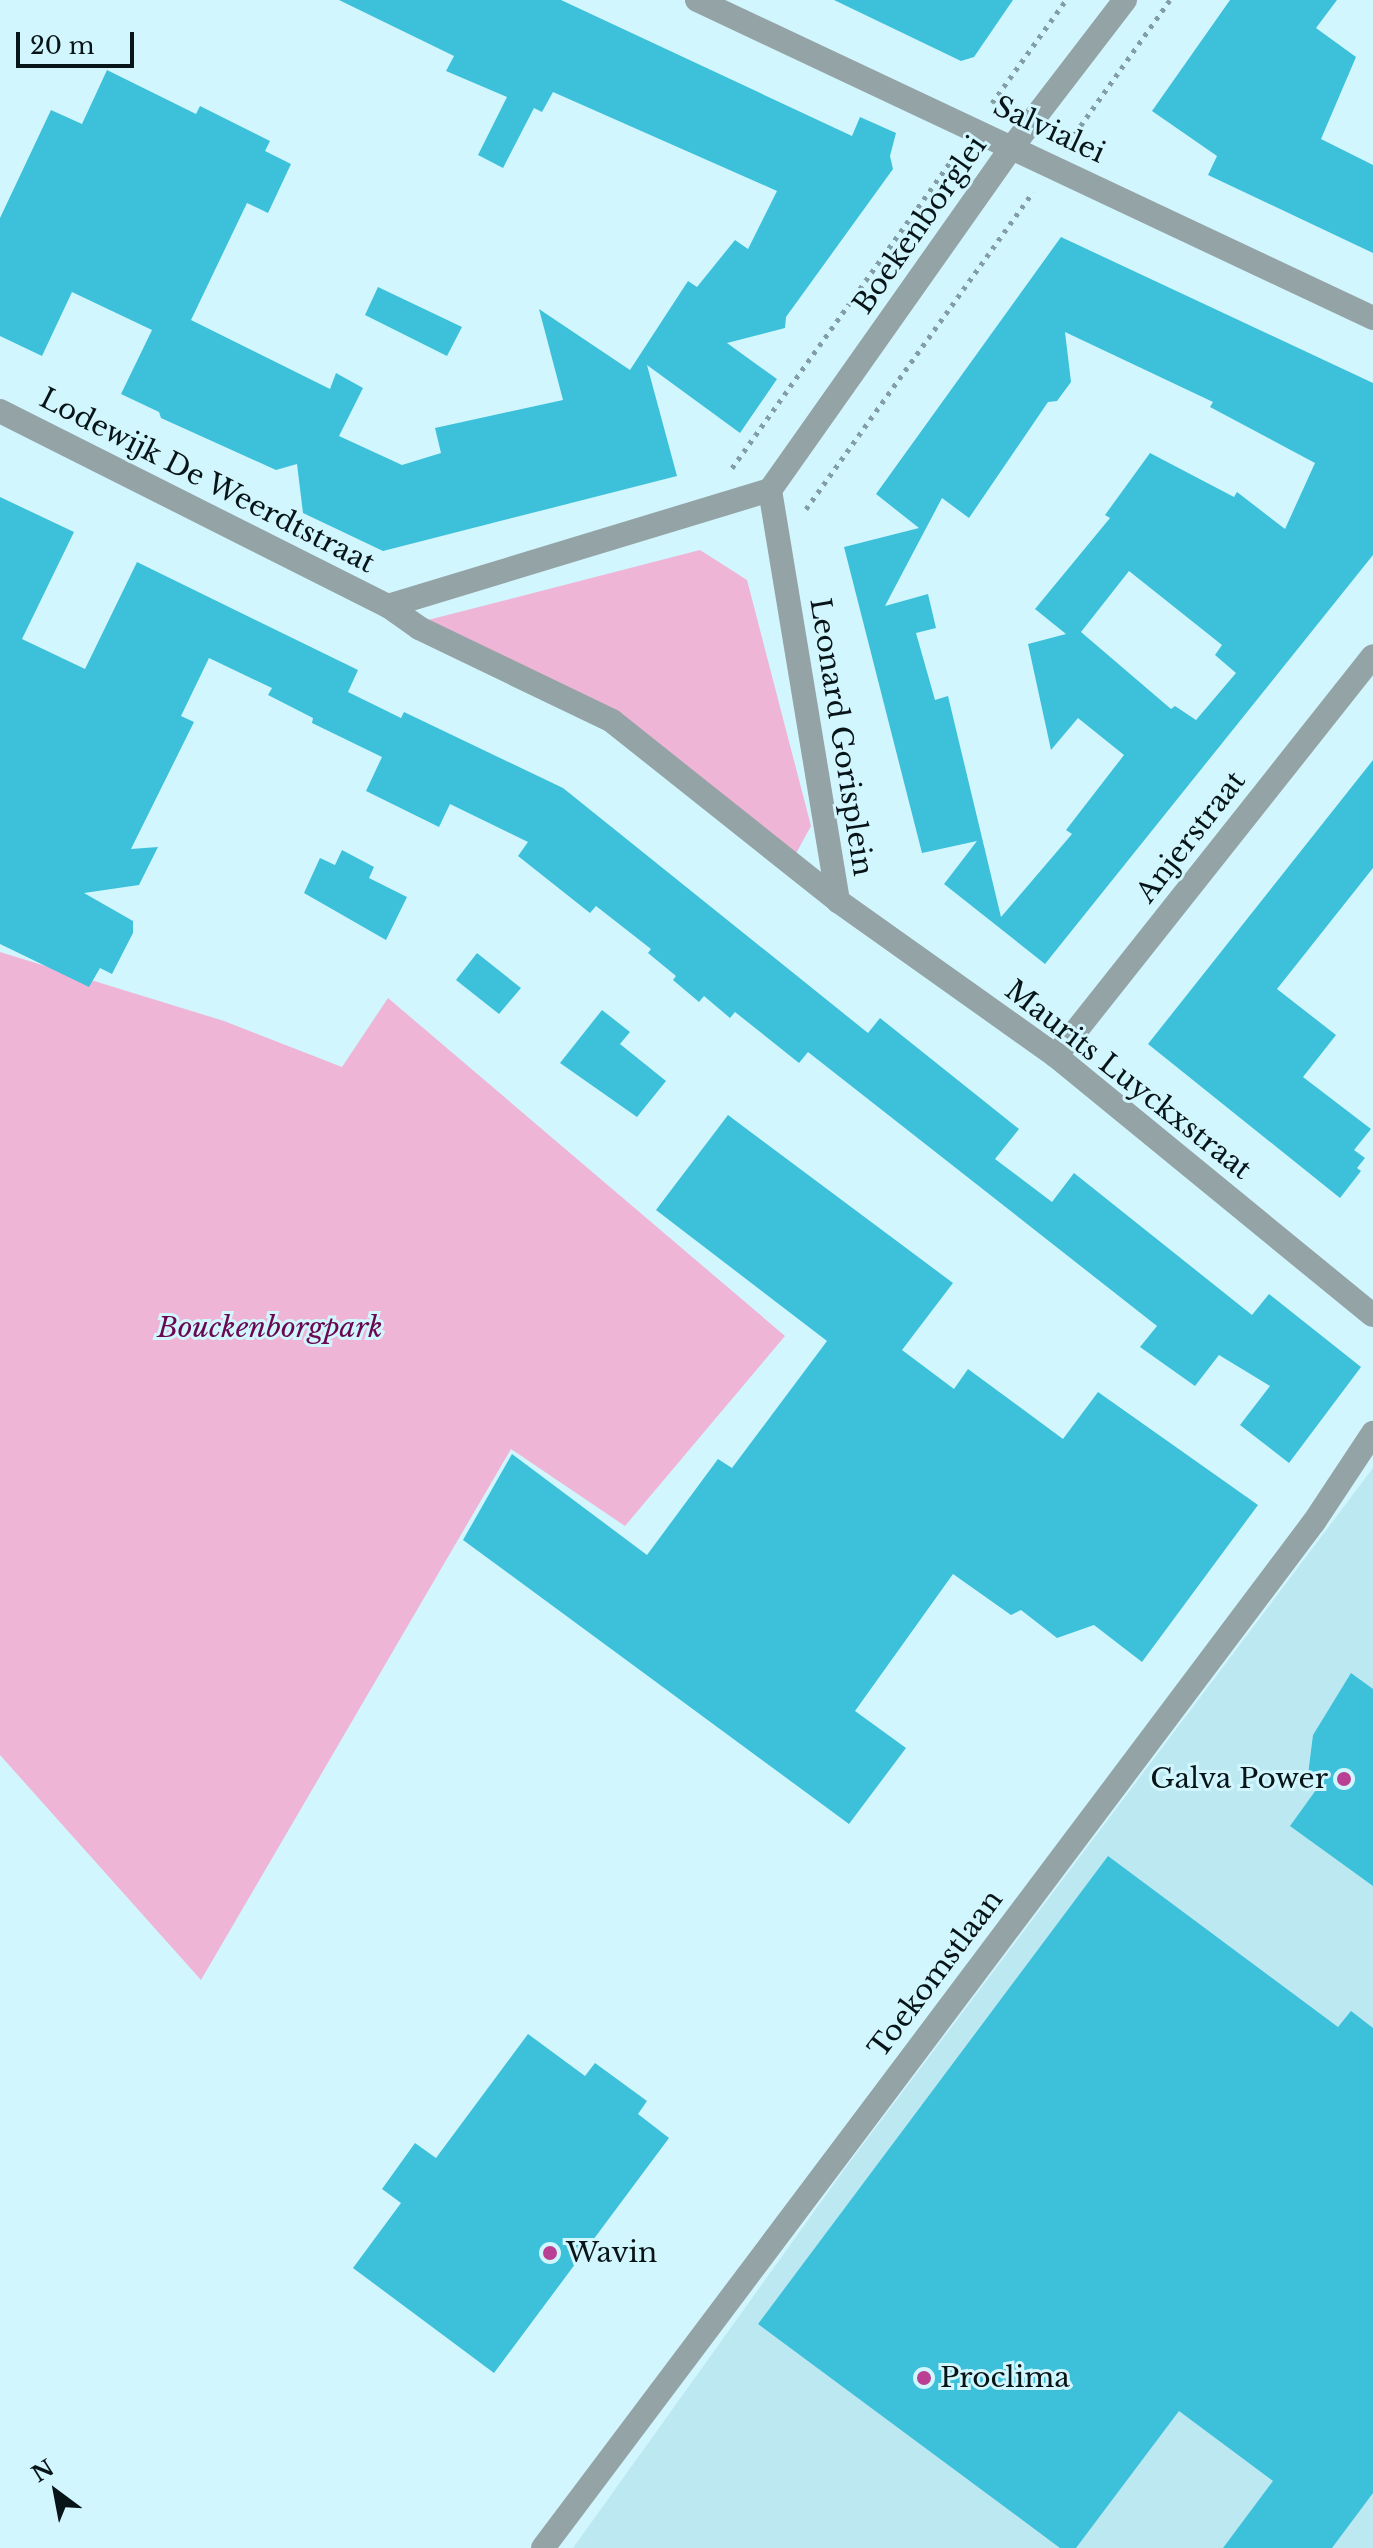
<!DOCTYPE html>
<style>
body{margin:0}
#map{position:relative;width:1373px;height:2548px;overflow:hidden;background:#d2f6fe;font-family:"Libre Baskerville",serif}
div>[style]{position:absolute}
.built>*{inset:0;background:#bce8f2}
.green>*{inset:0;background:#eeb5d7}
.building>*{inset:0;background:#3dc1db}
.path>*{height:5px;margin-top:-2.5px;transform-origin:0;background:repeating-linear-gradient(90deg,#829da3 0 4px,transparent 0 10px)}
.minor>*{height:24px;margin:-12px;padding:0 12px;transform-origin:12px;border-radius:12px;background:#94a3a6}
.dots>*{width:22px;height:22px;translate:-50% -50%;box-sizing:border-box;border:4px solid #d2f6fe;border-radius:50%}
span{translate:-50% -50%;white-space:nowrap;text-align:center;line-height:1.15;-webkit-text-stroke:6px #d2f6fe;paint-order:stroke}
.street-label{font-size:28px;color:#081518}
.park-label{font-size:28px;color:#690750;font-style:italic}
.poi-label{font-size:28px;color:#081518}
.right{translate:-100% -50%;text-align:right}
.left{translate:0 -50%;text-align:left}
.north{position:absolute;left:16px;top:2452px;width:80px;height:80px;-webkit-text-stroke:6px #d2f6fe;paint-order:stroke;rotate:328deg;font-size:22px;font-weight:700;line-height:32px;text-align:center;color:#081518}
.north::after{content:'';display:block;margin:auto;width:28px;height:36px;background:#081518;clip-path:polygon(50% 0,100% 100%,50% 72%,0 100%)}
.scale{position:absolute;left:16px;top:32px;width:118px;height:36px;box-sizing:border-box;border:4px solid #081518;border-top:0;padding-left:10px;font-size:24px;line-height:28px;white-space:nowrap;color:#081518;-webkit-text-stroke:6px #d2f6fe;paint-order:stroke}
</style>
<div id="map">
<div class="built">
<div style="clip-path:polygon(1373px 1468px,1373px 2548px,573px 2548px,846px 2167px)"></div>
</div>
<div class="green">
<div style="clip-path:polygon(700px 550px,747px 580px,811px 826px,793px 859px,626px 718px,428px 620px)"></div>
<div style="clip-path:polygon(0 952px,224px 1021px,342px 1067px,388px 998px,785px 1336px,625px 1526px,511px 1449px,201px 1980px,0 1755px)"></div>
</div>
<div class="building">
<div style="clip-path:polygon(339px 0,561px 0,852px 136px,860px 117px,896px 133px,890px 156px,893px 169px,786px 317px,785px 328px,727px 343px,777px 379px,740px 433px,647px 365px,677px 476px,383px 551px,303px 513px,297px 464px,276px 470px,161px 418px,159px 412px,121px 394px,152px 330px,72px 292px,42px 356px,0 336px,0 218px,51px 110px,82px 124px,107px 70px,196px 114px,200px 106px,270px 141px,265px 151px,291px 164px,268px 213px,247px 203px,191px 320px,330px 389px,336px 373px,363px 388px,339px 436px,402px 465px,441px 453px,435px 428px,563px 400px,539px 309px,630px 370px,688px 281px,697px 287px,735px 240px,748px 249px,777px 191px,553px 92px,542px 112px,534px 108px,503px 168px,478px 155px,507px 97px,446px 71px,454px 56px)"></div>
<div style="clip-path:polygon(834px 0,1013px 0,974px 57px,961px 61px)"></div>
<div style="clip-path:polygon(1230px 0,1337px 0,1316px 28px,1356px 57px,1321px 139px,1373px 165px,1373px 253px,1208px 175px,1217px 156px,1152px 111px)"></div>
<div style="clip-path:polygon(evenodd,1061px 237px,1373px 383px,1373px 555px,1045px 964px,944px 884px,977px 841px,922px 853px,844px 547px,919px 528px,876px 494px,1061px 237px,1065px 332px,1213px 402px,1210px 407px,1315px 463px,1285px 529px,1237px 492px,1234px 497px,1150px 453px,1105px 515px,1110px 518px,1035px 609px,1066px 634px,1028px 644px,1051px 750px,1078px 718px,1124px 755px,1066px 830px,1072px 834px,1001px 917px,948px 696px,935px 700px,916px 633px,936px 628px,928px 594px,885px 606px,942px 498px,969px 518px,1048px 402px,1057px 401px,1071px 382px,1065px 332px,1061px 237px,1129px 571px,1222px 645px,1215px 655px,1236px 673px,1196px 720px,1175px 706px,1171px 709px,1081px 632px,1129px 571px)"></div>
<div style="clip-path:polygon(378px 287px,462px 327px,447px 356px,365px 315px)"></div>
<div style="clip-path:polygon(0 497px,74px 532px,22px 639px,85px 669px,137px 562px,358px 670px,348px 692px,401px 718px,404px 712px,563px 788px,868px 1033px,880px 1018px,1019px 1129px,995px 1159px,1052px 1202px,1074px 1173px,1252px 1315px,1269px 1294px,1361px 1367px,1289px 1463px,1240px 1425px,1270px 1386px,1219px 1355px,1195px 1386px,1140px 1347px,1157px 1326px,808px 1052px,799px 1063px,735px 1012px,730px 1018px,704px 996px,699px 1002px,673px 980px,676px 976px,648px 953px,651px 949px,596px 906px,590px 913px,518px 856px,528px 842px,450px 804px,439px 827px,366px 791px,382px 757px,312px 723px,313px 718px,268px 695px,272px 688px,209px 658px,181px 716px,194px 722px,131px 849px,158px 847px,139px 885px,84px 893px,133px 921px,133px 933px,112px 974px,100px 968px,89px 987px,0 944px)"></div>
<div style="clip-path:polygon(1373px 760px,1373px 868px,1277px 989px,1336px 1035px,1303px 1077px,1371px 1129px,1354px 1150px,1365px 1158px,1357px 1168px,1361px 1171px,1340px 1198px,1148px 1044px)"></div>
<div style="clip-path:polygon(342px 850px,374px 867px,369px 878px,407px 897px,386px 940px,304px 893px,320px 858px,335px 865px)"></div>
<div style="clip-path:polygon(477px 953px,521px 988px,499px 1014px,456px 980px)"></div>
<div style="clip-path:polygon(602px 1010px,630px 1032px,620px 1044px,666px 1081px,637px 1117px,560px 1063px)"></div>
<div style="clip-path:polygon(728px 1115px,953px 1283px,902px 1350px,954px 1389px,968px 1369px,1063px 1439px,1098px 1392px,1258px 1505px,1142px 1662px,1094px 1625px,1057px 1638px,1021px 1610px,1011px 1615px,953px 1574px,855px 1711px,906px 1748px,849px 1824px,463px 1540px,512px 1454px,647px 1555px,718px 1459px,732px 1468px,827px 1341px,656px 1210px)"></div>
<div style="clip-path:polygon(1351px 1673px,1373px 1689px,1373px 1886px,1290px 1826px,1321px 1783px,1308px 1775px,1313px 1735px)"></div>
<div style="clip-path:polygon(1108px 1856px,1338px 2027px,1351px 2011px,1373px 2028px,1373px 2493px,1332px 2548px,1223px 2548px,1273px 2481px,1179px 2411px,1076px 2548px,1060px 2548px,758px 2324px)"></div>
<div style="clip-path:polygon(528px 2034px,585px 2076px,595px 2063px,647px 2101px,638px 2114px,669px 2138px,494px 2373px,353px 2268px,401px 2203px,382px 2189px,415px 2143px,436px 2158px)"></div>
</div>
<div class="path">
<div style="left:992px;top:103px;width:127px;rotate:-54.3deg"></div>
<div style="left:1069px;top:142px;width:174px;rotate:-54.6deg"></div>
<div style="left:732px;top:468px;width:386px;rotate:-54.5deg"></div>
<div style="left:806px;top:509px;width:390px;rotate:-54.4deg"></div>
</div>
<div class="minor">
<div style="left:697px;top:0;width:747px;rotate:25.19deg"></div>
<div style="left:0;top:411px;width:434px;rotate:26.7deg"></div>
<div style="left:388px;top:606px;width:38px;rotate:35deg"></div>
<div style="left:419px;top:628px;width:214px;rotate:25.7deg"></div>
<div style="left:612px;top:721px;width:289px;rotate:38.5deg"></div>
<div style="left:838px;top:901px;width:267px;rotate:35.4deg"></div>
<div style="left:1056px;top:1056px;width:409px;rotate:39.3deg"></div>
<div style="left:770px;top:490px;width:421px;rotate:-54.8deg"></div>
<div style="left:1013px;top:146px;width:184px;rotate:-52.5deg"></div>
<div style="left:770px;top:490px;width:417px;rotate:80.6deg"></div>
<div style="left:388px;top:606px;width:399px;rotate:-16.9deg"></div>
<div style="left:1056px;top:1056px;width:510px;rotate:-51.6deg"></div>
<div style="left:543px;top:2548px;width:1283px;rotate:-53.08deg"></div>
<div style="left:1314px;top:1522px;width:107px;rotate:-56.5deg"></div>
</div>
<div class="dots">
<div style="left:1344px;top:1779px;background:#b94093"></div>
<div style="left:550px;top:2253px;background:#b94093"></div>
<div style="left:924px;top:2378px;background:#b94093"></div>
</div>
<div class="street-label">
<span style="left:1049px;top:130px;rotate:25deg">Salvialei</span>
<span style="left:920px;top:225px;rotate:-55deg">Boekenborglei</span>
<span style="left:207px;top:481px;rotate:27deg">Lodewijk De Weerdtstraat</span>
<span style="left:841px;top:737px;rotate:81deg">Leonard Gorisplein</span>
<span style="left:1191px;top:837px;rotate:-52deg">Anjerstraat</span>
<span style="left:1128px;top:1080px;rotate:38deg">Maurits Luyckxstraat</span>
<span style="left:936px;top:1974px;rotate:-53deg">Toekomstlaan</span>
</div>
<div class="park-label">
<span style="left:270px;top:1328px">Bouckenborgpark</span>
</div>
<div class="poi-label">
<span class="right" style="left:1328px;top:1779px">Galva Power</span>
<span class="left" style="left:566px;top:2253px">Wavin</span>
<span class="left" style="left:940px;top:2378px">Proclima</span>
</div>
<div class="north">N</div>
<div class="scale">20 m</div>
</div>
